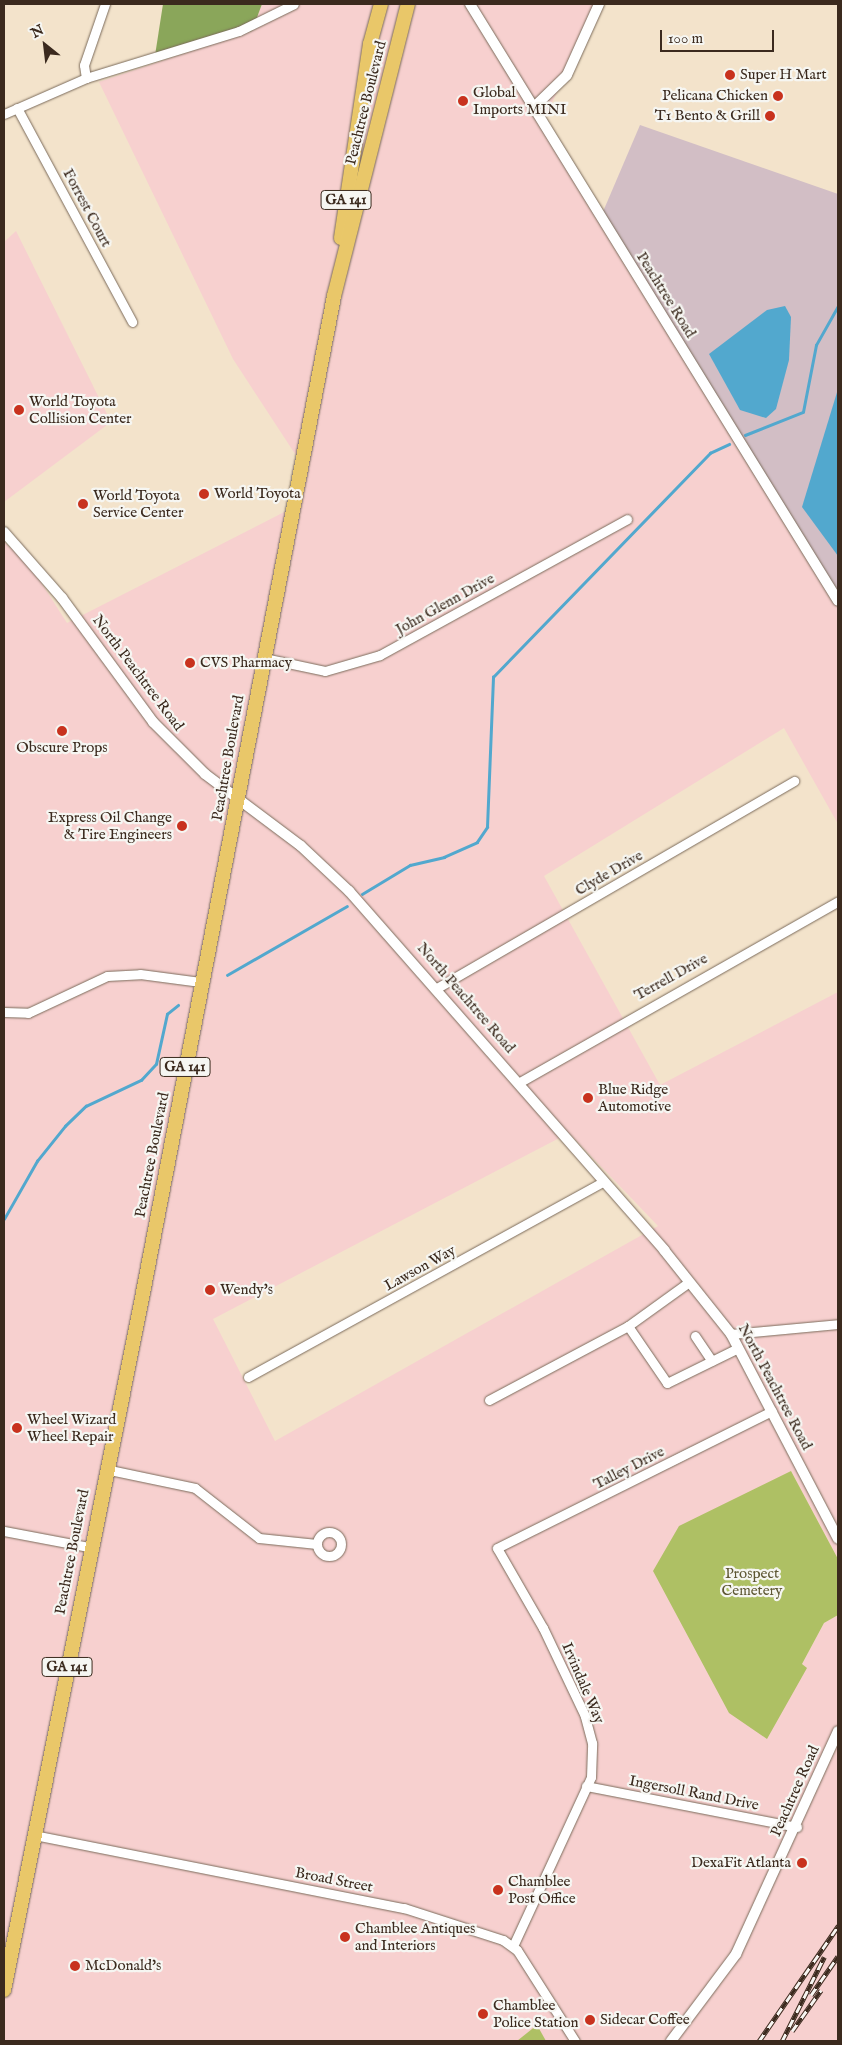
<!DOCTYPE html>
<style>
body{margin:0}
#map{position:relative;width:842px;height:2045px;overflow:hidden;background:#f3e3cb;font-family:"IM FELL English",serif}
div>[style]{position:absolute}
.built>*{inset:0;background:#f7d0cf}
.industrial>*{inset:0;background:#d2bec5}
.green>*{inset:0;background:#aec064}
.forest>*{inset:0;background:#8aa65a}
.water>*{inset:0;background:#52a8ce}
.stream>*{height:2.5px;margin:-1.25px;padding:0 1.25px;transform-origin:1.25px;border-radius:1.25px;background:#52a8ce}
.roads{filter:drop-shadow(0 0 1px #7b6b5b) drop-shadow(0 0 1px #7b6b5b)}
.minor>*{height:9px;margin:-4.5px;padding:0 4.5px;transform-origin:4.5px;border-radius:4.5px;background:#fff}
.minor>.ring{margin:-4.5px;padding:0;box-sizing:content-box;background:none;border:9px solid #fff;border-radius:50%}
.tertiary>*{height:10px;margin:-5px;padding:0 5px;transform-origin:5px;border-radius:5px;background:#fff}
.trunk>*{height:14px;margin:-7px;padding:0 7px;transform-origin:7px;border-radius:7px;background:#e9c769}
.rail>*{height:4.5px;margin-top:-2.25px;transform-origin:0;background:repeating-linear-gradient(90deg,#f6f6f2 0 8px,#3b2a1e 0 16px);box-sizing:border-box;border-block:1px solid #3b2a1e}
.dots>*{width:14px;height:14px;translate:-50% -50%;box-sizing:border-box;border:2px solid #f6f6f2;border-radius:50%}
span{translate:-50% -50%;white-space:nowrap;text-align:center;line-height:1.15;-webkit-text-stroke:4.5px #f6f6f2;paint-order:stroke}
.shield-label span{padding:1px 4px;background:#f6f6f2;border:1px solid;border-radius:4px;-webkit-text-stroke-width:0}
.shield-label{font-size:14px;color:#3b2a1e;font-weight:700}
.poi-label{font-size:15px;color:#3b2a1e}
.left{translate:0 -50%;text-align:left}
.right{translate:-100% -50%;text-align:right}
.street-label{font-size:15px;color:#3b2a1e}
.park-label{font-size:15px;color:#5e5733}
.frame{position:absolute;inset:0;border:5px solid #3b2a1e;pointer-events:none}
.north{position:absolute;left:20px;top:20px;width:50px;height:50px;-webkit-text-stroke:4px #f6f6f2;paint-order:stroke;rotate:331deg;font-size:14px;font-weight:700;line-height:20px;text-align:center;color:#3b2a1e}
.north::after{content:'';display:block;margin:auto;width:18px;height:22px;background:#3b2a1e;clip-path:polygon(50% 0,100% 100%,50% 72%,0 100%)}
.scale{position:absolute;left:660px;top:30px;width:114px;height:22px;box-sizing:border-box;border:2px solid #3b2a1e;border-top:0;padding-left:6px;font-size:15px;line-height:18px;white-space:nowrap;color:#3b2a1e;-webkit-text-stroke:4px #f6f6f2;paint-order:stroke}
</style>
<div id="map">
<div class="built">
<div style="clip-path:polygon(evenodd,262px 4px,600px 4px,544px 119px,838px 608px,838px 824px,784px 728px,544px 876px,660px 1085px,838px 992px,838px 1559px,791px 1471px,654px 1571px,807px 1668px,802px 1664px,824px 1623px,838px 1615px,838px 2041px,4px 2041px,4px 542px,30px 565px,67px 623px,292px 508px,299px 460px,233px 359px,99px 82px,251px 31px,262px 4px,569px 1133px,658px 1226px,275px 1441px,213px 1319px,569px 1133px)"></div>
<div style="clip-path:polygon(16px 231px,111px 422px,4px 502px,4px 242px)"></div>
</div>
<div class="industrial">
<div style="clip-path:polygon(640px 125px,838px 194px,838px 608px,602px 214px)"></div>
</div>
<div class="green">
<div style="clip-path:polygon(791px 1471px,838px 1559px,838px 1615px,824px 1623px,802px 1664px,807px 1668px,767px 1739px,729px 1713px,653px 1571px,679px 1526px)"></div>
<div style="clip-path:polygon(537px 2025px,546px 2041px,517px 2041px)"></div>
</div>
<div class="forest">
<div style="clip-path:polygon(163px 4px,262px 4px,252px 31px,154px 62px)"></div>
</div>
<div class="water">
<div style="clip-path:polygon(785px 306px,791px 317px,789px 360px,776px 409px,766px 418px,740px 410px,709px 354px,767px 310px)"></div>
<div style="clip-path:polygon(838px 389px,838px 556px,802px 507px)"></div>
</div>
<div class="stream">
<div style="left:745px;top:435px;width:62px;rotate:-21.6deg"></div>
<div style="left:803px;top:412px;width:68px;rotate:-79deg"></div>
<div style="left:816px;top:345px;width:45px;rotate:-60.6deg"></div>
<div style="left:362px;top:894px;width:56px;rotate:-31.1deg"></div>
<div style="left:410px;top:865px;width:35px;rotate:-13deg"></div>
<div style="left:444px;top:857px;width:36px;rotate:-24deg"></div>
<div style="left:477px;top:842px;width:18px;rotate:-56deg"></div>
<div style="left:487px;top:827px;width:150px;rotate:-87.7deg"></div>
<div style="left:493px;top:677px;width:312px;rotate:-45.9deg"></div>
<div style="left:710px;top:453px;width:21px;rotate:-25deg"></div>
<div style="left:227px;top:975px;width:138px;rotate:-29.9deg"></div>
<div style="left:4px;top:1219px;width:67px;rotate:-60.4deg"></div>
<div style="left:37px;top:1161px;width:45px;rotate:-51.3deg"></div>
<div style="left:65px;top:1126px;width:29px;rotate:-44deg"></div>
<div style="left:86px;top:1106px;width:61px;rotate:-25.3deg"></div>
<div style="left:141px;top:1080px;width:22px;rotate:-47deg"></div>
<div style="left:156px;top:1064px;width:51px;rotate:-77.6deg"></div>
<div style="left:167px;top:1014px;width:14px;rotate:-39deg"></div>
</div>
<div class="roads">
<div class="minor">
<div style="left:86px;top:78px;width:13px;rotate:-99deg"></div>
<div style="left:84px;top:65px;width:65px;rotate:-71deg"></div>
<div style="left:17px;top:108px;width:243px;rotate:61.7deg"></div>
<div style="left:4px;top:114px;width:90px;rotate:-23.7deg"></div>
<div style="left:86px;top:78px;width:160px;rotate:-17.1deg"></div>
<div style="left:239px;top:31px;width:61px;rotate:-26.1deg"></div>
<div style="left:264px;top:658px;width:62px;rotate:12deg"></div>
<div style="left:325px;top:671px;width:57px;rotate:-16.2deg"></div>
<div style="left:380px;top:655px;width:282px;rotate:-28.8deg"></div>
<div style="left:437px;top:988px;width:413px;rotate:-30.1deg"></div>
<div style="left:4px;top:1012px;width:24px;rotate:2deg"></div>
<div style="left:28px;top:1013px;width:87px;rotate:-25.1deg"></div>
<div style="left:107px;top:976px;width:33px;rotate:-3deg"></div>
<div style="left:140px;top:974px;width:61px;rotate:7.6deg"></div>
<div style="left:520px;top:1082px;width:366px;rotate:-29.6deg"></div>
<div style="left:628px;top:1326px;width:69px;rotate:55.6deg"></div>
<div style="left:667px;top:1383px;width:79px;rotate:-26.2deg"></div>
<div style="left:731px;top:1334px;width:107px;rotate:-5.3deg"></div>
<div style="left:695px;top:1336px;width:30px;rotate:56deg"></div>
<div style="left:248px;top:1377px;width:406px;rotate:-28.8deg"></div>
<div style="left:489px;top:1400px;width:157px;rotate:-28deg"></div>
<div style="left:628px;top:1326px;width:75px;rotate:-35.8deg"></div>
<div style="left:105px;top:1469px;width:92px;rotate:11.9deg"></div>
<div style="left:195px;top:1488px;width:81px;rotate:38deg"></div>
<div style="left:259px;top:1538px;width:58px;rotate:5.9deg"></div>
<div style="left:4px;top:1531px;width:86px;rotate:10.7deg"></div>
<div class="ring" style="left:317px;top:1532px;width:15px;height:15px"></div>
<div style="left:586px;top:1786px;width:215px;rotate:11deg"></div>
<div style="left:34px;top:1835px;width:377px;rotate:11.2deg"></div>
<div style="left:404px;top:1908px;width:104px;rotate:17.9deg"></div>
<div style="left:503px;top:1940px;width:17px;rotate:36deg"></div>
<div style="left:517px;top:1950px;width:108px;rotate:57.5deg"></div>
<div style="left:513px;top:1946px;width:186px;rotate:-65.2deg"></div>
<div style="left:591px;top:1777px;width:34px;rotate:-88deg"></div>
<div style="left:592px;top:1743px;width:28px;rotate:-105deg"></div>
<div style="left:585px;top:1716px;width:98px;rotate:-115.5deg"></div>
<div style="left:543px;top:1628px;width:92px;rotate:-119.9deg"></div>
<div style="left:497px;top:1548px;width:307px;rotate:-26.5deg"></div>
</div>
<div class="tertiary">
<div style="left:470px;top:4px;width:701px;rotate:58.35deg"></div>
<div style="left:533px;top:108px;width:47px;rotate:-44.1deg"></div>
<div style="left:567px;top:75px;width:78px;rotate:-65.7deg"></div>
<div style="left:4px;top:532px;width:88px;rotate:48.7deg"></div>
<div style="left:62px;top:598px;width:154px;rotate:53.7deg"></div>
<div style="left:153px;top:722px;width:74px;rotate:45deg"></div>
<div style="left:205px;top:774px;width:120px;rotate:36.9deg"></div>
<div style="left:301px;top:846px;width:66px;rotate:43.2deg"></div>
<div style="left:349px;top:891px;width:478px;rotate:48.7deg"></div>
<div style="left:664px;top:1250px;width:107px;rotate:51.4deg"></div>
<div style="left:731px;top:1334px;width:231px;rotate:62.4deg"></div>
<div style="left:671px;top:2041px;width:109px;rotate:-53.2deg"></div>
<div style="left:736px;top:1954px;width:245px;rotate:-65.4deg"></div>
</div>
<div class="trunk">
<div style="left:341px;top:238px;width:196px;rotate:-81.5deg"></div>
<div style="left:370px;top:44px;width:41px;rotate:-74.6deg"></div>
<div style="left:4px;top:1990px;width:706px;rotate:-78.72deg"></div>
<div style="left:142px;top:1298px;width:1020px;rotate:-79.15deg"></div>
<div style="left:334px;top:296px;width:301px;rotate:-75.8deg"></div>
</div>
</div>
<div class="rail">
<div style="left:811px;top:1995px;width:47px;rotate:-55.3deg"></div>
<div style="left:792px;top:2031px;width:50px;rotate:-54.7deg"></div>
<div style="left:759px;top:2041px;width:140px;rotate:-55.5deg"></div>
<div style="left:782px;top:2041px;width:94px;rotate:-63.4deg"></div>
</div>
<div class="dots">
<div style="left:730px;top:75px;background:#c8321e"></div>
<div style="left:778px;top:96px;background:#c8321e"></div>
<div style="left:463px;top:101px;background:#c8321e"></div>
<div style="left:770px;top:116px;background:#c8321e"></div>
<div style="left:19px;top:410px;background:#c8321e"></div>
<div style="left:204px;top:494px;background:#c8321e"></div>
<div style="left:83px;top:504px;background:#c8321e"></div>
<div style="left:190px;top:663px;background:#c8321e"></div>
<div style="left:62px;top:731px;background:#c8321e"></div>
<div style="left:182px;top:826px;background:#c8321e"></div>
<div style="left:588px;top:1098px;background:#c8321e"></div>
<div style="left:210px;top:1290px;background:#c8321e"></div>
<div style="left:17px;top:1428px;background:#c8321e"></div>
<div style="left:802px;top:1863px;background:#c8321e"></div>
<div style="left:498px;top:1890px;background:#c8321e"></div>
<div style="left:345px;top:1937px;background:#c8321e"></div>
<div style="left:75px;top:1966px;background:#c8321e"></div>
<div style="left:483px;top:2014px;background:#c8321e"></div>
<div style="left:590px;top:2020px;background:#c8321e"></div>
</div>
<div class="shield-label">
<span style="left:346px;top:200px">GA 141</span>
<span style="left:185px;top:1067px">GA 141</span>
<span style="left:67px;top:1667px">GA 141</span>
</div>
<div class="poi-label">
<span class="left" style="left:740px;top:75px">Super H Mart</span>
<span class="left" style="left:473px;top:101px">Global<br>Imports MINI</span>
<span class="right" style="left:768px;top:96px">Pelicana Chicken</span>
<span class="right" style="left:760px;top:116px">T1 Bento &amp; Grill</span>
<span class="left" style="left:29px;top:410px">World Toyota<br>Collision Center</span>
<span class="left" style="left:214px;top:494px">World Toyota</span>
<span class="left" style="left:93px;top:504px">World Toyota<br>Service Center</span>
<span class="left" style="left:200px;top:663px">CVS Pharmacy</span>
<span style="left:62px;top:748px">Obscure Props</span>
<span class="right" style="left:172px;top:826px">Express Oil Change<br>&amp; Tire Engineers</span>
<span class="left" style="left:598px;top:1098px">Blue Ridge<br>Automotive</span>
<span class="left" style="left:220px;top:1290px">Wendy's</span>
<span class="left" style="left:27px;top:1428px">Wheel Wizard<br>Wheel Repair</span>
<span class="right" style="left:791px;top:1863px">DexaFit Atlanta</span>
<span class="left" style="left:508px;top:1890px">Chamblee<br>Post Office</span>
<span class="left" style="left:355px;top:1937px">Chamblee Antiques<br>and Interiors</span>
<span class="left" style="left:85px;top:1966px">McDonald's</span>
<span class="left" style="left:493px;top:2014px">Chamblee<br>Police Station</span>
<span class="left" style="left:600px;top:2020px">Sidecar Coffee</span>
</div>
<div class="street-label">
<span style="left:366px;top:103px;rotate:-76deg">Peachtree Boulevard</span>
<span style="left:87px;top:208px;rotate:62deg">Forrest Court</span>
<span style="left:666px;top:295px;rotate:58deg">Peachtree Road</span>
<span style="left:445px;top:604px;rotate:-29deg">John Glenn Drive</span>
<span style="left:138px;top:673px;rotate:53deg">North Peachtree Road</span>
<span style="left:228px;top:758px;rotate:-80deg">Peachtree Boulevard</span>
<span style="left:609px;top:873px;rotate:-30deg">Clyde Drive</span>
<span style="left:671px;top:977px;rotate:-29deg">Terrell Drive</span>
<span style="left:466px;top:998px;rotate:49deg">North Peachtree Road</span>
<span style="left:152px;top:1155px;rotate:-79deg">Peachtree Boulevard</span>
<span style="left:420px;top:1268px;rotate:-29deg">Lawson Way</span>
<span style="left:775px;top:1387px;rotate:62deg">North Peachtree Road</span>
<span style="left:629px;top:1468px;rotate:-27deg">Talley Drive</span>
<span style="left:72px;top:1552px;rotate:-79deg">Peachtree Boulevard</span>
<span style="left:583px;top:1683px;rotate:67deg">Irvindale Way</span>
<span style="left:795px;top:1791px;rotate:-66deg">Peachtree Road</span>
<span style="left:694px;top:1793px;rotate:11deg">Ingersoll Rand Drive</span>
<span style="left:334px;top:1880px;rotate:11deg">Broad Street</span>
</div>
<div class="park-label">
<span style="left:752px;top:1582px">Prospect<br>Cemetery</span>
</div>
<div class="frame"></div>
<div class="north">N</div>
<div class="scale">100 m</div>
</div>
